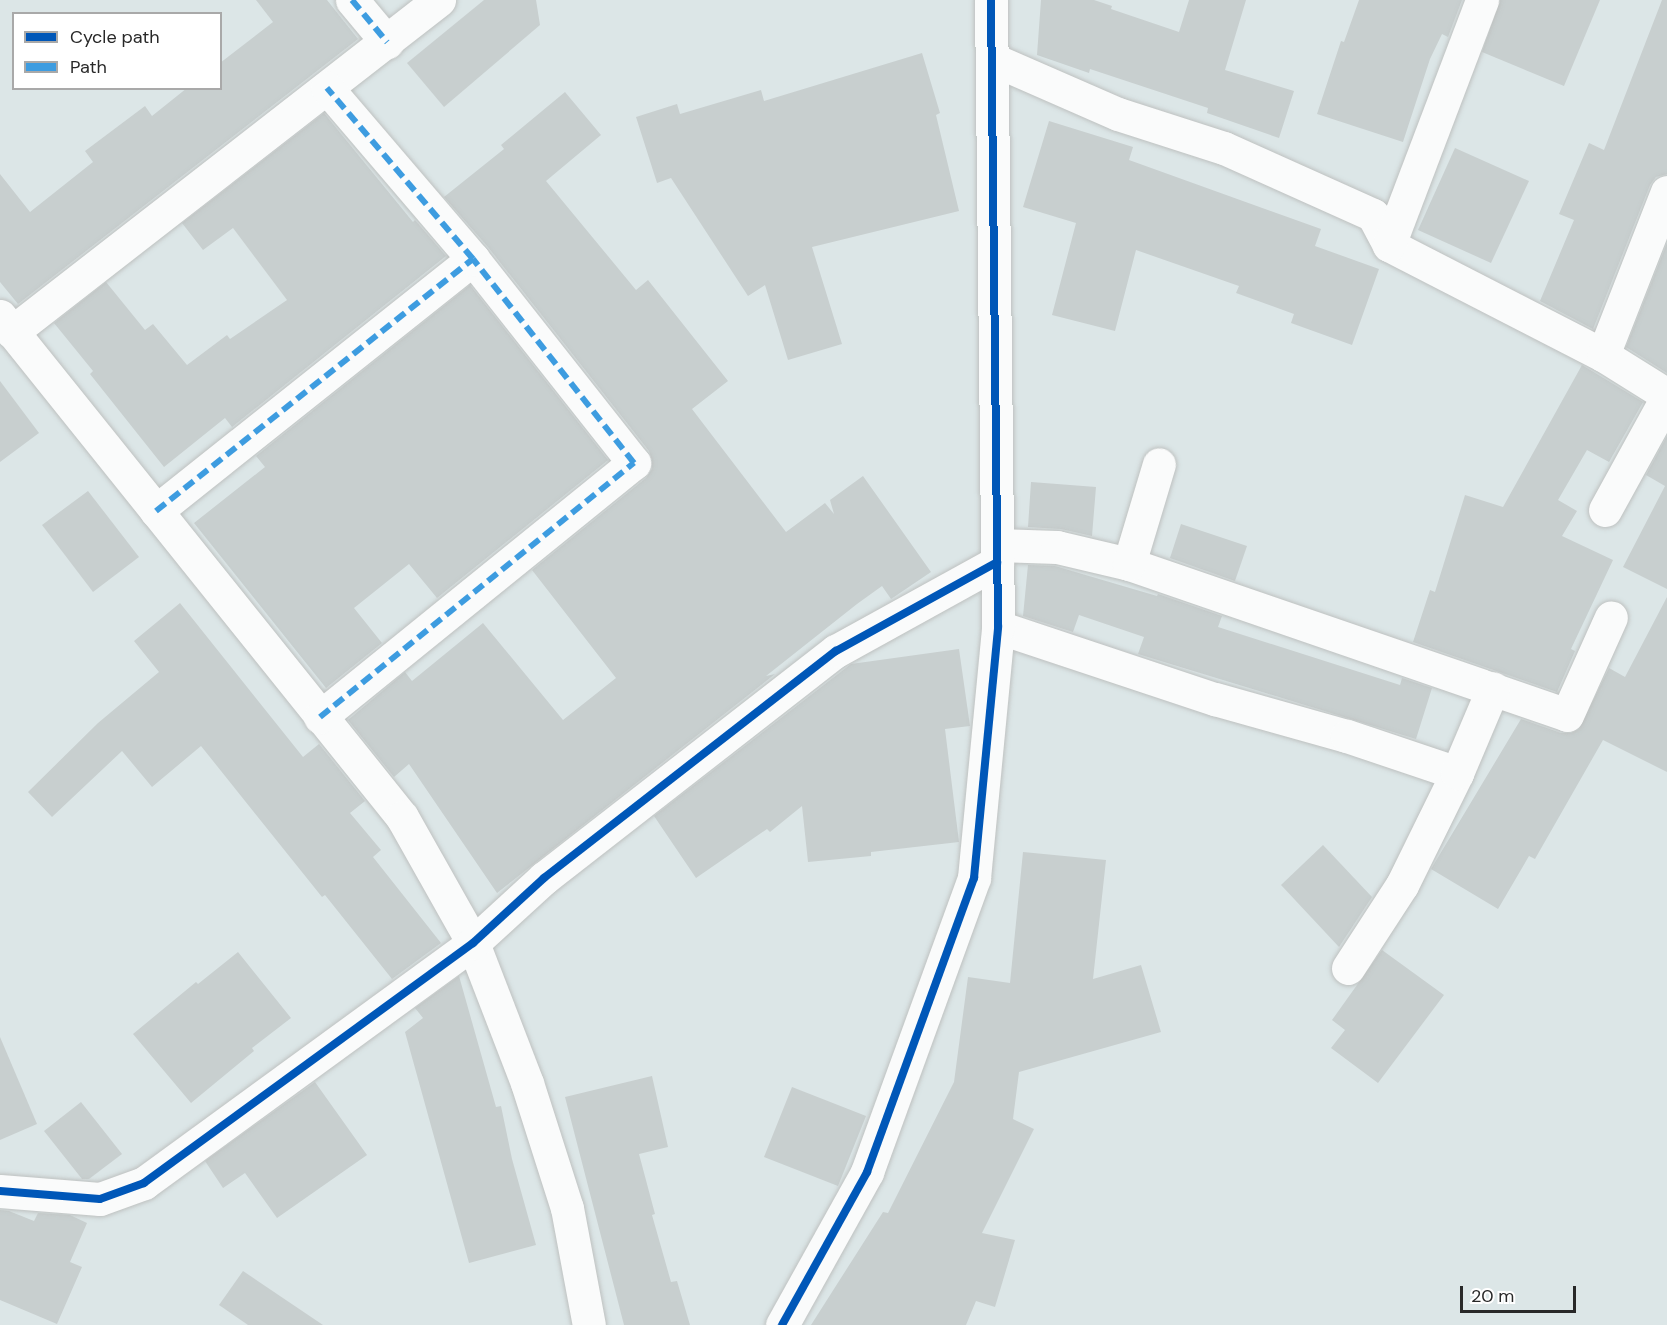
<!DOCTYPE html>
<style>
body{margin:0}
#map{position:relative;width:1667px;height:1325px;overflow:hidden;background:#dce6e7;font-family:"DM Sans",sans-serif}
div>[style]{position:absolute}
.building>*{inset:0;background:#c8cfcf}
.roads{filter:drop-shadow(0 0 2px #bec1c0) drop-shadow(0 0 2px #bec1c0)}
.minor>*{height:33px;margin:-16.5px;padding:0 16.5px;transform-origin:16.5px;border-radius:16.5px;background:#fafbfb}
.quiet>*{height:6px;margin-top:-3px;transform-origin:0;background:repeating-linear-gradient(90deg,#3d9ce0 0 12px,transparent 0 18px)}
.cycleway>*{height:8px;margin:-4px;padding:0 4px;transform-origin:4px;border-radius:4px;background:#0057b8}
span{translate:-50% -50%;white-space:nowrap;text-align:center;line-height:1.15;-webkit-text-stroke:6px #fff;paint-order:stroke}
.legend{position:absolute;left:12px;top:12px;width:210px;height:78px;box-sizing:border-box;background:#fff;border:2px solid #a9a9a9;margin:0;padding:8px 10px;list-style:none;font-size:18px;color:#282828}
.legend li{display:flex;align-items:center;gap:12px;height:30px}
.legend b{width:30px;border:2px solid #a9a9a9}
.scale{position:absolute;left:1460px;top:1286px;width:116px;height:27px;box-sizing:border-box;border:3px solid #282828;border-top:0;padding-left:8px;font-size:18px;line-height:21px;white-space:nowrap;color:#282828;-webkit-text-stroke:4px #fff;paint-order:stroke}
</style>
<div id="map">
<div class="building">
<div style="clip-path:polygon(256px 0,327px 0,358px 39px,18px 304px,0 282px,0 174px,30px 212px,93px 162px,85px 151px,145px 106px,152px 116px,187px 88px,220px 88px,220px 63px,273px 22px)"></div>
<div style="clip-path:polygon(484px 0,536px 0,540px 25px,444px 107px,407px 63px)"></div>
<div style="clip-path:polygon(1041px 0,1094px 0,1112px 6px,1111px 9px,1179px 32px,1189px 0,1246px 0,1225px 70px,1294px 91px,1279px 138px,1207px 113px,1208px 108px,1090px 69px,1089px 73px,1037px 55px)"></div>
<div style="clip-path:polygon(1359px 0,1462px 0,1448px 37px,1442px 34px,1430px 59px,1403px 142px,1317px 114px,1341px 41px,1344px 42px)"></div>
<div style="clip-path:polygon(1500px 0,1600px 0,1564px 86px,1482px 52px)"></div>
<div style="clip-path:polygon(1662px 0,1667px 0,1667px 174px,1656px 177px,1650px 185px,1593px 329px,1540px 301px,1574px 220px,1559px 214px,1589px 143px,1604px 150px)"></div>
<div style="clip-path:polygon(922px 53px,940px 113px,936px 115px,959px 211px,812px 247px,842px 344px,788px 360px,765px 285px,748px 296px,671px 178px,657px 183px,636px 117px,677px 104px,680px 114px,761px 90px,764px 101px)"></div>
<div style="clip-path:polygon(565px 92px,601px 135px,546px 181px,636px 290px,648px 280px,728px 381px,692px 409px,786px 532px,825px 503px,834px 514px,830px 500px,863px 476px,931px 572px,891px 599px,882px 586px,857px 604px,766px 676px,775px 674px,497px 893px,409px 764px,394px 777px,348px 720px,405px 672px,412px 681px,483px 623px,563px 720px,616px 678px,532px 570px,646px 478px,652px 469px,652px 460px,649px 451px,488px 247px,444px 197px,504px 149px,501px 145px)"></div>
<div style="clip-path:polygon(324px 113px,413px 222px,415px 220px,446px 256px,232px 427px,225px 418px,164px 467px,90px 374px,93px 371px,54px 323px,106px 282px,145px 330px,153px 324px,187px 365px,227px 335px,230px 339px,287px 300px,233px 228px,203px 250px,182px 223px)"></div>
<div style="clip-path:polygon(1049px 121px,1133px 147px,1129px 160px,1321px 229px,1315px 246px,1379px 269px,1352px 345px,1291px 323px,1294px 314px,1236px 293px,1239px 286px,1136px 250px,1115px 331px,1052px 315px,1076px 223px,1023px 207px)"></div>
<div style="clip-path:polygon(1455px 148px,1529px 181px,1491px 263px,1418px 230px)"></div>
<div style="clip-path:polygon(1667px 243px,1667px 373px,1626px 347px)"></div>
<div style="clip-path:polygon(470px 285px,608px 460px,437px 598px,409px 564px,354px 608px,382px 643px,326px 688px,194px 523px,265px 467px,256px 456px)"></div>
<div style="clip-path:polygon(1582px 365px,1643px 402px,1609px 462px,1587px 450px,1558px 500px,1577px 511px,1562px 536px,1613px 560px,1571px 649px,1575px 651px,1557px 692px,1413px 642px,1430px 590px,1435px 592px,1465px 495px,1503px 507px)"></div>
<div style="clip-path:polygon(0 381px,39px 433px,0 462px)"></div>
<div style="clip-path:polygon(1667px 436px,1667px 589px,1623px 567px,1665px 486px,1646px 475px)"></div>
<div style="clip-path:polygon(1031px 482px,1096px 487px,1092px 536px,1061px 529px,1028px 527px)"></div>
<div style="clip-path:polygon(88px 491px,139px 557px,93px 592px,42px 525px)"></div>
<div style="clip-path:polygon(1181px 524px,1247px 546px,1235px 581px,1170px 558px)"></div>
<div style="clip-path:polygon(1028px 565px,1055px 566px,1157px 596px,1158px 594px,1222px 616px,1218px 627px,1400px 685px,1402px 678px,1432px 688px,1416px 739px,1138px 654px,1144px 637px,1079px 615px,1073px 632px,1023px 616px)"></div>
<div style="clip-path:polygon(1667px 597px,1667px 772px,1603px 740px,1535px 859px,1529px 856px,1498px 909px,1431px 869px,1521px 719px,1561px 733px,1571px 733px,1579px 729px,1609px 668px,1625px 677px)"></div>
<div style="clip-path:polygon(180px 603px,303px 757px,319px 744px,365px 801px,350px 813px,381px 850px,373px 857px,441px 943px,392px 979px,325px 895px,322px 897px,201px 746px,152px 787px,122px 751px,52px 817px,28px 792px,98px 723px,159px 672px,134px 641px)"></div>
<div style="clip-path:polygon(959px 649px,970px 726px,945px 729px,959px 842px,871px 852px,871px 856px,808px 862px,802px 806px,770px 832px,767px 829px,696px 878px,654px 816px,851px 664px)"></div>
<div style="clip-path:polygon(1323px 845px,1372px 897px,1339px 947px,1281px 885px)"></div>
<div style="clip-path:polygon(1023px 852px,1106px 860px,1093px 979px,1141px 965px,1161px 1032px,1019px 1072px,1013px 1119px,1034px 1129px,982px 1233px,1015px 1240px,995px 1307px,976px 1301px,966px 1325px,811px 1325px,883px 1212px,888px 1213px,954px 1082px,968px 977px,1010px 983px)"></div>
<div style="clip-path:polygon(1382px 950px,1444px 995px,1378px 1083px,1331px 1048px,1345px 1030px,1332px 1020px)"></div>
<div style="clip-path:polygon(238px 952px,291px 1018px,252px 1048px,254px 1051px,191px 1103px,133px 1034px,196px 982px,198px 984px)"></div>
<div style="clip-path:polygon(459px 976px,496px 1107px,501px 1106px,512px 1159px,536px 1245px,469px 1263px,405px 1032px,423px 1018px,415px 1008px)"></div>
<div style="clip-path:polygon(0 1037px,37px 1124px,0 1140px)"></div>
<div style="clip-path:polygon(652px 1076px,668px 1147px,639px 1154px,655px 1214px,652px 1215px,671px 1282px,677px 1281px,690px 1325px,624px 1325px,565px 1097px)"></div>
<div style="clip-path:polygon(315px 1082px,367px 1155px,277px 1218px,245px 1173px,223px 1188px,205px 1161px)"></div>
<div style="clip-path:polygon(792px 1087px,866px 1116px,838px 1186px,764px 1157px)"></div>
<div style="clip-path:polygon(81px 1102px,122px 1154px,89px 1179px,82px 1179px,44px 1131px)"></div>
<div style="clip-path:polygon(0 1210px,9px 1211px,34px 1221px,38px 1213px,70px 1215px,87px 1223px,70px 1262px,82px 1267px,57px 1324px,0 1300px)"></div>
<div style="clip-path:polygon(243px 1271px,323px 1325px,248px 1325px,219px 1305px)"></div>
</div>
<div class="roads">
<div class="minor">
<div style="left:352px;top:0;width:55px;rotate:50.2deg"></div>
<div style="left:992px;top:59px;width:137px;rotate:23.6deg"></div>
<div style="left:1118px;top:114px;width:111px;rotate:17.8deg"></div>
<div style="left:1224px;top:148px;width:163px;rotate:24.2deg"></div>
<div style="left:1373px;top:215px;width:34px;rotate:62deg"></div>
<div style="left:1389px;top:245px;width:241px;rotate:27.2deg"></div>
<div style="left:1603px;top:355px;width:75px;rotate:32deg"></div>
<div style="left:1389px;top:245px;width:262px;rotate:-69.2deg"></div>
<div style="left:0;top:316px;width:642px;rotate:51.26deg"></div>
<div style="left:402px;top:817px;width:145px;rotate:60.6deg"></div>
<div style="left:473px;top:943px;width:150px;rotate:68.9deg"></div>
<div style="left:527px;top:1083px;width:131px;rotate:72.3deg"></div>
<div style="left:567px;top:1208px;width:119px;rotate:79.4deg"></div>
<div style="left:12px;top:332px;width:541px;rotate:-37.87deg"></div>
<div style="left:1603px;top:355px;width:175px;rotate:-68.6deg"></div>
<div style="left:1605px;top:510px;width:129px;rotate:-61.2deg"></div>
<div style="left:156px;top:511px;width:405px;rotate:-38.5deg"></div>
<div style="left:997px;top:545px;width:60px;rotate:1.9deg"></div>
<div style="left:1057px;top:547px;width:74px;rotate:13.3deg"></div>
<div style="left:1129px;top:564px;width:463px;rotate:19deg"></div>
<div style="left:1567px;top:715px;width:107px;rotate:-65.8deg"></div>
<div style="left:1129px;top:564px;width:104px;rotate:-73.3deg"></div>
<div style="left:998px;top:627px;width:229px;rotate:18.4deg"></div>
<div style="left:1215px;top:699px;width:137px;rotate:15.7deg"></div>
<div style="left:1347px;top:736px;width:116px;rotate:18.6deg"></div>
<div style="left:320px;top:717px;width:404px;rotate:-39deg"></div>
<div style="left:634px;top:463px;width:260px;rotate:-128.3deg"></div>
<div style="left:473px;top:259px;width:225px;rotate:-130.5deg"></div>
<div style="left:1348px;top:968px;width:99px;rotate:-57deg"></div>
<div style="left:1402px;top:885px;width:125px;rotate:-63.8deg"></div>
<div style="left:1457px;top:773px;width:92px;rotate:-67deg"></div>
<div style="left:0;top:1191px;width:100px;rotate:4.6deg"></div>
<div style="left:100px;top:1199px;width:47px;rotate:-20deg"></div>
<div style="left:144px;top:1183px;width:407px;rotate:-36.1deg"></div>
<div style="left:473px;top:943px;width:96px;rotate:-42.5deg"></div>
<div style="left:544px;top:878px;width:370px;rotate:-37.9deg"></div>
<div style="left:836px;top:651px;width:184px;rotate:-28.9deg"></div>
<div style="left:782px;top:1325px;width:175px;rotate:-60.9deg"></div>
<div style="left:867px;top:1172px;width:313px;rotate:-70deg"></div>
<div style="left:974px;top:878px;width:252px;rotate:-84.5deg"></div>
<div style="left:998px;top:627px;width:627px;rotate:-90.64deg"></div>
</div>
</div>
<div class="quiet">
<div style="left:352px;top:0;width:55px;rotate:50.2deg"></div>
<div style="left:156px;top:511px;width:405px;rotate:-38.5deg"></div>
<div style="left:320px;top:717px;width:404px;rotate:-39deg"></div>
<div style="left:634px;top:463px;width:260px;rotate:-128.3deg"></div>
<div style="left:473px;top:259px;width:225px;rotate:-130.5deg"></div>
</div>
<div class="cycleway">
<div style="left:0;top:1191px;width:100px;rotate:4.6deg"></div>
<div style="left:100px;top:1199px;width:47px;rotate:-20deg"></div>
<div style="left:144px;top:1183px;width:407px;rotate:-36.1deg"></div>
<div style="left:473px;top:943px;width:96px;rotate:-42.5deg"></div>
<div style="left:544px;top:878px;width:370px;rotate:-37.9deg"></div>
<div style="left:836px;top:651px;width:184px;rotate:-28.9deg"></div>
<div style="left:782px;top:1325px;width:175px;rotate:-60.9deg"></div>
<div style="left:867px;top:1172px;width:313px;rotate:-70deg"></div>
<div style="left:974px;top:878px;width:252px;rotate:-84.5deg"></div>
<div style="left:998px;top:627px;width:627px;rotate:-90.64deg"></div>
</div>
<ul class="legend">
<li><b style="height:8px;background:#0057b8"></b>Cycle path</li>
<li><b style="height:8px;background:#3d9ce0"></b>Path</li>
</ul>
<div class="scale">20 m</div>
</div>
